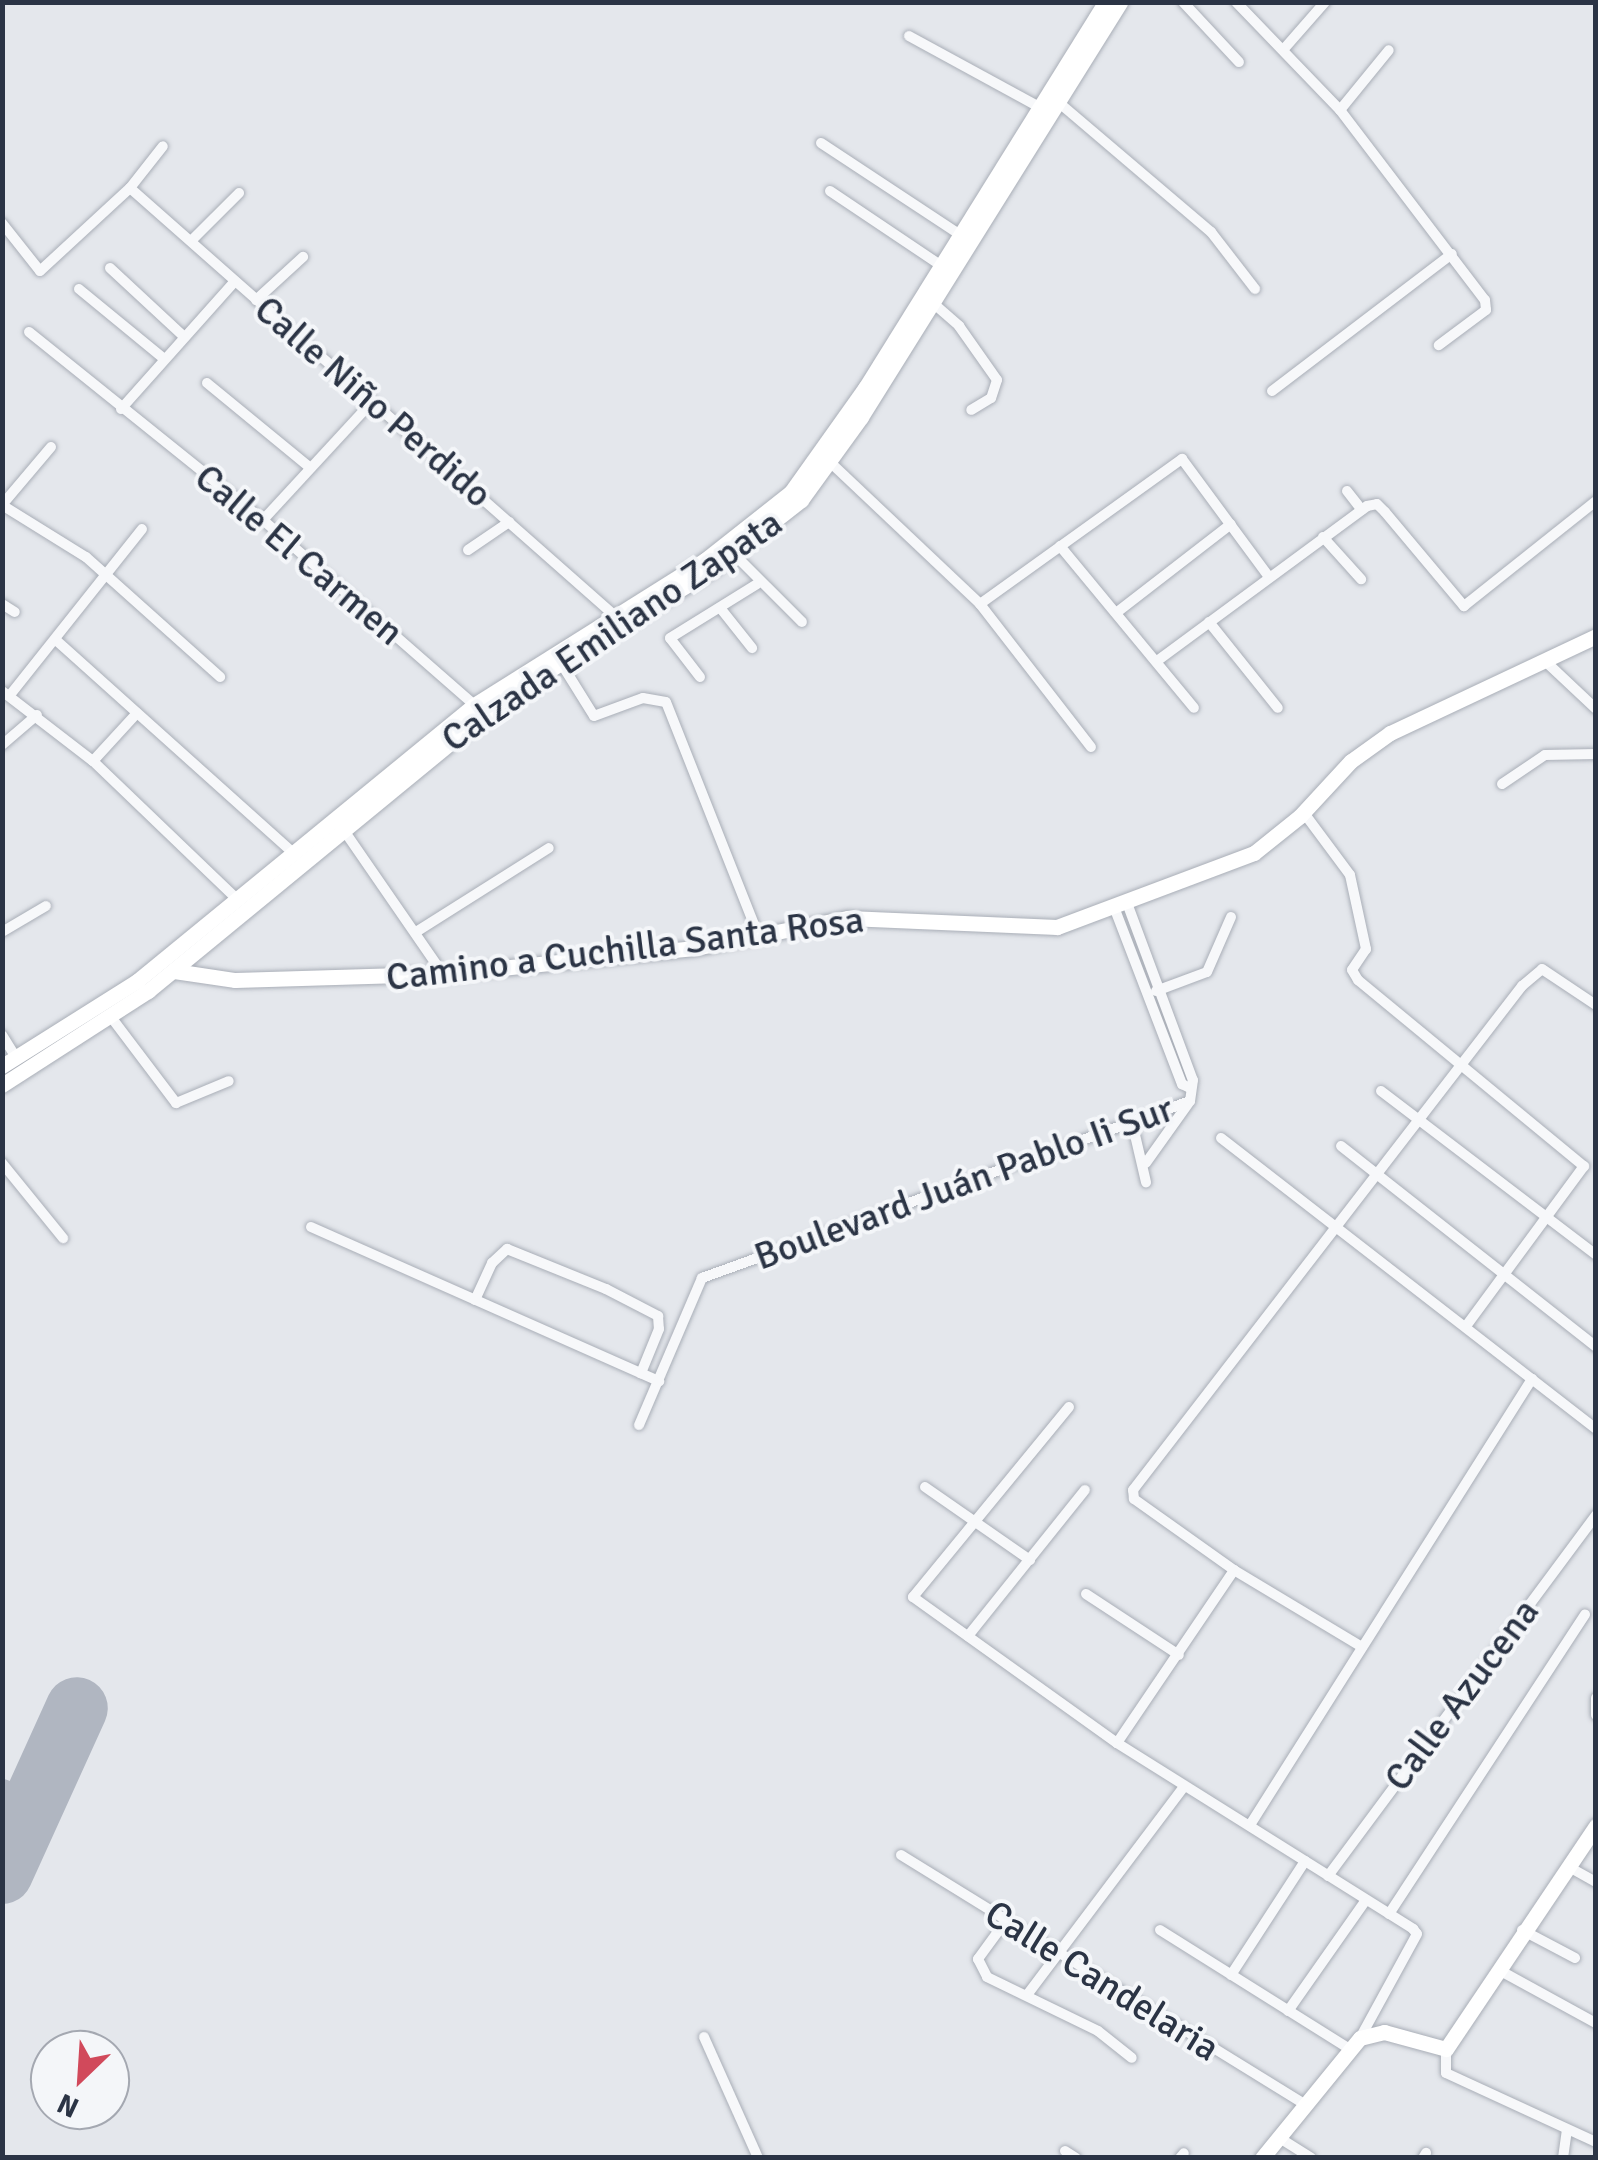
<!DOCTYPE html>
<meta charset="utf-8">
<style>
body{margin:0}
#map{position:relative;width:1598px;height:2160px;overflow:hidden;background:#e4e7ec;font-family:Signika,sans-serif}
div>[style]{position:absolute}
.taxiway>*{height:25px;margin:-12.5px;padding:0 12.5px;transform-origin:12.5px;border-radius:12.5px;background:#b0b6c1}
.runway>*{height:62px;margin:-31px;padding:0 31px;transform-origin:31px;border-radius:31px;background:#b0b6c1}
.roads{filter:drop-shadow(0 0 2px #a9aeb7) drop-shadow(0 0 2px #a9aeb7)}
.street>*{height:10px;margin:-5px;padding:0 5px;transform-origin:5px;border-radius:5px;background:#f7f8fa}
.secondary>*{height:15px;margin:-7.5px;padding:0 7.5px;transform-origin:7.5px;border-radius:7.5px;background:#fff}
span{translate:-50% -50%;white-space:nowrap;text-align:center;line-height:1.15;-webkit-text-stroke:8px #f4f6f9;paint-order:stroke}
.street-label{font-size:38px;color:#2b3445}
.frame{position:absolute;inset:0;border:5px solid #2b3445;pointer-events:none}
.north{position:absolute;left:30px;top:2030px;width:100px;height:100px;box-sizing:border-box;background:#f4f6f9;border:2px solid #a4a8b1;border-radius:50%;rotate:205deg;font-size:28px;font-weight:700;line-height:40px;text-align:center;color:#2b3445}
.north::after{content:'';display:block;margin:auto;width:35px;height:45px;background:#d1495b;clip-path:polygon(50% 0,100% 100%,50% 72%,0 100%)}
</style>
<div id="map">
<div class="taxiway">
<div style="left:2px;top:1791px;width:34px;rotate:23deg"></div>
</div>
<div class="runway">
<div style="left:2px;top:1873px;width:181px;rotate:-65.6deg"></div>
</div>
<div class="roads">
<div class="street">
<div style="left:1183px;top:2px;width:82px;rotate:47deg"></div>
<div style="left:1236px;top:2px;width:150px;rotate:46.1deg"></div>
<div style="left:1340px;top:110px;width:239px;rotate:52.7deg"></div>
<div style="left:1485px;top:300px;width:10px;rotate:84deg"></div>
<div style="left:1486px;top:310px;width:59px;rotate:143.3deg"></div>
<div style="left:909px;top:36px;width:148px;rotate:28.6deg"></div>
<div style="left:1283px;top:50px;width:64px;rotate:-48.8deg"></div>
<div style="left:1057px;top:101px;width:202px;rotate:40.4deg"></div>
<div style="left:1211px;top:232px;width:72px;rotate:52.3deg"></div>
<div style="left:1340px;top:110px;width:77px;rotate:-50.8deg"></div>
<div style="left:821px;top:143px;width:165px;rotate:33.4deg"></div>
<div style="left:130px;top:188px;width:647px;rotate:41.43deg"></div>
<div style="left:830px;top:191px;width:133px;rotate:33.9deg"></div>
<div style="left:2px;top:223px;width:61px;rotate:51.6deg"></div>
<div style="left:40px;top:271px;width:122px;rotate:-42.7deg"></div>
<div style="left:130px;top:188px;width:53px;rotate:-51.8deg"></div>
<div style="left:191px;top:241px;width:68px;rotate:-45deg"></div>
<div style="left:110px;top:268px;width:98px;rotate:42.9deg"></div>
<div style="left:79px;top:289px;width:109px;rotate:39.4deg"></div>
<div style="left:256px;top:300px;width:64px;rotate:-42.5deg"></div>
<div style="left:933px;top:303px;width:35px;rotate:41deg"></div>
<div style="left:959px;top:326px;width:66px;rotate:54.9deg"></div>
<div style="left:997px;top:380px;width:19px;rotate:108deg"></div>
<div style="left:991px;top:398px;width:23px;rotate:149deg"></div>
<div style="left:29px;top:332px;width:300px;rotate:38.8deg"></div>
<div style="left:263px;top:520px;width:281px;rotate:41.2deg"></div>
<div style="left:207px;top:383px;width:131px;rotate:39.4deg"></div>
<div style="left:1272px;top:391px;width:226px;rotate:-37.3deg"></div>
<div style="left:121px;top:409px;width:171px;rotate:-48.3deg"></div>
<div style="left:51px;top:447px;width:76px;rotate:130.2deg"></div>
<div style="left:2px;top:505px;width:99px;rotate:31.8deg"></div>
<div style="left:86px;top:557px;width:180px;rotate:41.8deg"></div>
<div style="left:830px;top:462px;width:207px;rotate:43.4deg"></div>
<div style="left:980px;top:604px;width:181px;rotate:52.2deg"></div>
<div style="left:1347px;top:491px;width:24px;rotate:52deg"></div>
<div style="left:263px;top:520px;width:159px;rotate:-47.3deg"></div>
<div style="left:1323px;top:537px;width:57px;rotate:47.9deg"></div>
<div style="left:1060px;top:546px;width:210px;rotate:50.4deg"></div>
<div style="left:468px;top:550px;width:50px;rotate:-34.3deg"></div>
<div style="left:734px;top:554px;width:96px;rotate:45deg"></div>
<div style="left:2px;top:604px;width:15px;rotate:32deg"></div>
<div style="left:980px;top:604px;width:249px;rotate:-35.7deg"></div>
<div style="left:1182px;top:459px;width:147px;rotate:53.6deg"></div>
<div style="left:721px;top:609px;width:50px;rotate:51.5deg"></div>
<div style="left:1116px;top:613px;width:145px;rotate:-37.7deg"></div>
<div style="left:1209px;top:622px;width:110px;rotate:51.3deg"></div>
<div style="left:57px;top:641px;width:319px;rotate:41.9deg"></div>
<div style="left:1544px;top:660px;width:71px;rotate:43.3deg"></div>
<div style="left:1157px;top:661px;width:261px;rotate:-36.4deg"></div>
<div style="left:1367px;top:506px;width:10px;rotate:-11deg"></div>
<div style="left:1377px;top:504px;width:11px;rotate:45deg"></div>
<div style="left:1385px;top:512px;width:123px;rotate:50deg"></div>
<div style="left:1464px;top:606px;width:169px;rotate:-38.5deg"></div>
<div style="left:561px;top:663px;width:62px;rotate:58.1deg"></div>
<div style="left:594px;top:716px;width:52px;rotate:-20.2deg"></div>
<div style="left:643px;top:698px;width:23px;rotate:10deg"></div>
<div style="left:666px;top:702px;width:253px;rotate:68.4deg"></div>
<div style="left:700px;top:677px;width:49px;rotate:-127.6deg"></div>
<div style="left:670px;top:638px;width:102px;rotate:-31.8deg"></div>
<div style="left:2px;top:691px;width:115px;rotate:37.6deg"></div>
<div style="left:93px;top:761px;width:198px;rotate:43.8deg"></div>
<div style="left:10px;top:695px;width:212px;rotate:-51.5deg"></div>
<div style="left:2px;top:745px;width:46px;rotate:-40.6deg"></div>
<div style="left:93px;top:761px;width:65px;rotate:-47.5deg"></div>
<div style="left:1502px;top:784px;width:52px;rotate:-34deg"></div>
<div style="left:1545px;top:755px;width:51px;rotate:-1.1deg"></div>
<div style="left:1304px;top:813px;width:77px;rotate:53.4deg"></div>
<div style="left:1350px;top:875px;width:76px;rotate:77.8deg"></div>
<div style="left:1366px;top:949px;width:25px;rotate:124deg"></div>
<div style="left:1352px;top:970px;width:12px;rotate:59deg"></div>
<div style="left:1358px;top:980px;width:293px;rotate:39.5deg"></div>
<div style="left:1584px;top:1166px;width:199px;rotate:126.4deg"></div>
<div style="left:343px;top:829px;width:176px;rotate:55.4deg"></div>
<div style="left:1127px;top:903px;width:189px;rotate:69.6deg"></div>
<div style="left:1193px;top:1080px;width:21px;rotate:98deg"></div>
<div style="left:1190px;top:1101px;width:76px;rotate:125.4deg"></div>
<div style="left:1114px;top:907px;width:190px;rotate:69deg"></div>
<div style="left:1182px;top:1084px;width:9px;rotate:27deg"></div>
<div style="left:2px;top:932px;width:51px;rotate:-30.6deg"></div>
<div style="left:416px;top:932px;width:157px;rotate:-32.3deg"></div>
<div style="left:1156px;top:991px;width:54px;rotate:-20.4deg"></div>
<div style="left:1207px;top:972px;width:60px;rotate:-66.4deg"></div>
<div style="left:111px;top:1017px;width:108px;rotate:52.9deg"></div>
<div style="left:176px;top:1103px;width:57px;rotate:-22.5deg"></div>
<div style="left:2px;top:1035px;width:26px;rotate:58deg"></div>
<div style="left:1381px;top:1091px;width:270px;rotate:37.3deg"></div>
<div style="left:1132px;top:1122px;width:62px;rotate:76.9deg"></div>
<div style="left:1221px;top:1138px;width:475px;rotate:37.8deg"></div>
<div style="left:1341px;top:1146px;width:325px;rotate:38.2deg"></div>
<div style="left:2px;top:1163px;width:97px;rotate:50.9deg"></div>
<div style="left:311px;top:1227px;width:381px;rotate:23.9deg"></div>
<div style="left:475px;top:1300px;width:41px;rotate:-65.3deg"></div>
<div style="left:492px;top:1263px;width:21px;rotate:-43deg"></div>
<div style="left:507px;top:1249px;width:107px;rotate:22deg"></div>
<div style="left:606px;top:1289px;width:59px;rotate:27.4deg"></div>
<div style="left:658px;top:1316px;width:13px;rotate:86deg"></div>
<div style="left:659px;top:1329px;width:48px;rotate:112.2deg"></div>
<div style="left:1069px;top:1407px;width:246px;rotate:129.4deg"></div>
<div style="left:913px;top:1597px;width:251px;rotate:35.6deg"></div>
<div style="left:1117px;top:1743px;width:350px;rotate:32.1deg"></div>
<div style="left:1413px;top:1929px;width:6px;rotate:51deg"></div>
<div style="left:1417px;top:1934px;width:119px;rotate:118.7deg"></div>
<div style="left:639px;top:1425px;width:160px;rotate:-66.8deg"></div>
<div style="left:702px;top:1278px;width:519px;rotate:-19.94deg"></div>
<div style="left:925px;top:1487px;width:128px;rotate:34.8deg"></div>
<div style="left:1086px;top:1594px;width:111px;rotate:33.3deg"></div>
<div style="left:968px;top:1636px;width:187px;rotate:-51.3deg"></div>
<div style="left:1362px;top:1647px;width:149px;rotate:-149deg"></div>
<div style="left:1234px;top:1570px;width:123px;rotate:-144.6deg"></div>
<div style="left:1134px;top:1499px;width:9px;rotate:-96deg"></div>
<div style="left:1133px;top:1490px;width:637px;rotate:-52.34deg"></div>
<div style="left:1522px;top:986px;width:26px;rotate:-40deg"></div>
<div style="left:1542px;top:969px;width:65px;rotate:33.7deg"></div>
<div style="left:1596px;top:1698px;width:17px;rotate:90deg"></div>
<div style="left:1117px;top:1743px;width:209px;rotate:-55.9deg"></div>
<div style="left:1250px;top:1825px;width:528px;rotate:-57.7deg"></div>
<div style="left:901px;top:1855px;width:474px;rotate:31.7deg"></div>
<div style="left:1569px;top:1867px;width:31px;rotate:29deg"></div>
<div style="left:1328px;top:1876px;width:450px;rotate:-53.4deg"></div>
<div style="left:1389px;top:1914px;width:358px;rotate:-56.8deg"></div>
<div style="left:1005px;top:1922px;width:46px;rotate:126.1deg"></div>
<div style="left:978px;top:1959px;width:20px;rotate:63deg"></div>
<div style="left:987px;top:1977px;width:123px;rotate:25.9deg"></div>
<div style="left:1098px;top:2031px;width:43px;rotate:38.5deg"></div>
<div style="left:1160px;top:1930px;width:222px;rotate:32.1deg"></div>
<div style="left:1522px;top:1930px;width:60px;rotate:27.8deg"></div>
<div style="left:1499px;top:1970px;width:111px;rotate:28.7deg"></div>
<div style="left:1231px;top:1975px;width:136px;rotate:-57deg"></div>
<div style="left:1027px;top:1995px;width:261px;rotate:-53deg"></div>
<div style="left:1288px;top:2011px;width:136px;rotate:-54.9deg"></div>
<div style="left:704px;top:2037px;width:133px;rotate:65.9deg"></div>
<div style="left:1446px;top:2049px;width:24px;rotate:90deg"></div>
<div style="left:1446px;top:2073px;width:165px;rotate:24.7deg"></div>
<div style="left:1278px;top:2137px;width:39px;rotate:32deg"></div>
<div style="left:1065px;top:2151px;width:13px;rotate:32deg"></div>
<div style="left:1180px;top:2158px;width:6px;rotate:-51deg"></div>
<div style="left:1423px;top:2158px;width:6px;rotate:-59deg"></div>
<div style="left:1563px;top:2158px;width:28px;rotate:-82deg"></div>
</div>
<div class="secondary">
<div style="left:174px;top:971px;width:62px;rotate:8.4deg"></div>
<div style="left:235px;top:980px;width:208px;rotate:-1.7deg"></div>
<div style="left:443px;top:974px;width:253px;rotate:-5.9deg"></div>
<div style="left:695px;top:948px;width:156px;rotate:-11.1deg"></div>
<div style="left:848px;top:918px;width:209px;rotate:2.5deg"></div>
<div style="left:1057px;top:927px;width:210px;rotate:-20.6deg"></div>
<div style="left:1254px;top:853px;width:59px;rotate:-38.8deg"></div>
<div style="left:1300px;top:816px;width:75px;rotate:-47.2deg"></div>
<div style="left:1351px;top:761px;width:48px;rotate:-35.7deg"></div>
<div style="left:1390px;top:733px;width:228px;rotate:-25.2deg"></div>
<div style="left:2px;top:1066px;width:160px;rotate:-32.2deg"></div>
<div style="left:137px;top:981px;width:436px;rotate:-39.3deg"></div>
<div style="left:474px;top:705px;width:273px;rotate:-32.1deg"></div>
<div style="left:705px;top:560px;width:110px;rotate:-38.3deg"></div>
<div style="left:791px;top:492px;width:128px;rotate:-54.6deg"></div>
<div style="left:865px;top:388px;width:455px;rotate:-58.1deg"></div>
<div style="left:2px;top:1085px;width:174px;rotate:-32.8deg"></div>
<div style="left:148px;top:991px;width:463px;rotate:-39.4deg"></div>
<div style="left:506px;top:697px;width:243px;rotate:-31.7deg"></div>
<div style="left:713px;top:569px;width:112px;rotate:-38.1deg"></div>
<div style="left:801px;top:500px;width:102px;rotate:-54.1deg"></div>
<div style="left:861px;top:417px;width:489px;rotate:-58deg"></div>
<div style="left:1262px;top:2158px;width:155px;rotate:-50.8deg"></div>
<div style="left:1360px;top:2038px;width:25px;rotate:-14deg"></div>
<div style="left:1384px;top:2032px;width:64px;rotate:15.3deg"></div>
<div style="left:1446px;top:2049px;width:269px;rotate:-56.1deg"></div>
</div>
</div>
<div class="street-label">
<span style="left:373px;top:402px;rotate:41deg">Calle Niño Perdido</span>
<span style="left:299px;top:555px;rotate:40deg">Calle El Carmen</span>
<span style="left:612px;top:631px;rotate:-34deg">Calzada Emiliano Zapata</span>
<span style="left:625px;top:949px;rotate:-7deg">Camino a Cuchilla Santa Rosa</span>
<span style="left:964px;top:1183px;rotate:-20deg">Boulevard Juán Pablo Ii Sur</span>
<span style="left:1462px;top:1695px;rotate:-53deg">Calle Azucena</span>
<span style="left:1102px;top:1981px;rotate:32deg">Calle Candelaria</span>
</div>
<div class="frame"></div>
<div class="north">N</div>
</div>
